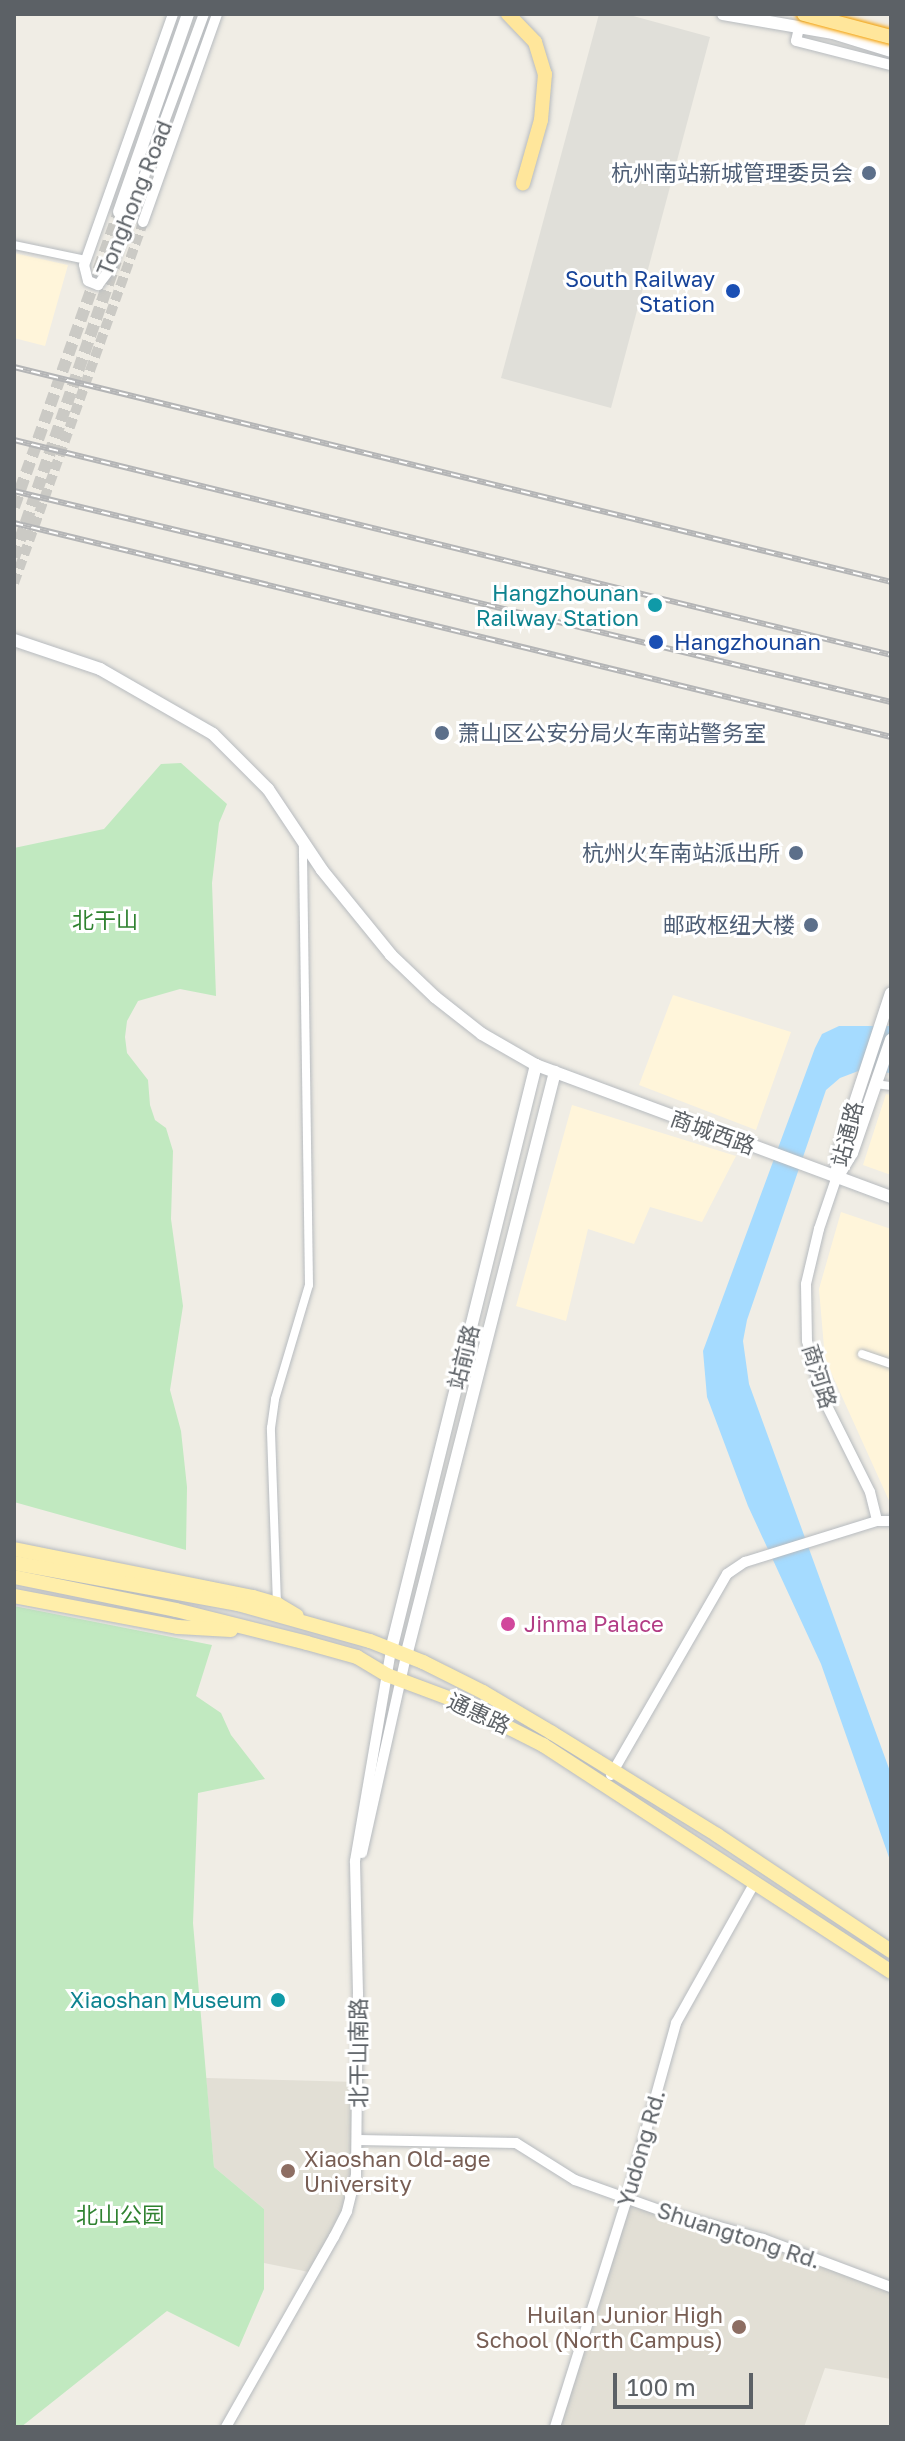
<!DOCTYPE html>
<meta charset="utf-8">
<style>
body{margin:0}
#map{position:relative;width:905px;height:2441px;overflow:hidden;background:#f0ede5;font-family:"Golos Text","Noto Sans SC",sans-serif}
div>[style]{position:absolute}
.commercial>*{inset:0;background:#fff5da}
.industrial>*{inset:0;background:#e0dfd9}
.education>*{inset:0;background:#e2dfd5}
.green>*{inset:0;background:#c1e9c0}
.water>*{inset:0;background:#a5dbff}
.tertiary-tunnel>*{height:10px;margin-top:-5px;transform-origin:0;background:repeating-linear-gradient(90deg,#cbcac5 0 10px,transparent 0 15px)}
.secondary-tunnel>*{height:12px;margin-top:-6px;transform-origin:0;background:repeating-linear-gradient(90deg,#cbcac5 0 12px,transparent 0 18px)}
.roads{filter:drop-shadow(0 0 2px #b7bbbf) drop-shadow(0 0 2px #b7bbbf)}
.minor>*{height:8px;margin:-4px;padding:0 4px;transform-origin:4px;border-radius:4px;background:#fff}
.tertiary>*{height:10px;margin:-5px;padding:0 5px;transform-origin:5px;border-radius:5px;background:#fff}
.secondary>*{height:12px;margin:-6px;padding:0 6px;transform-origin:6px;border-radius:6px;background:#fff}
.primary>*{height:14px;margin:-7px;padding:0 7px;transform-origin:7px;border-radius:7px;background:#fea}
.trunk>*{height:14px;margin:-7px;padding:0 7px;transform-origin:7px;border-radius:7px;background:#ffe69b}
.rail>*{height:6px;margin-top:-3px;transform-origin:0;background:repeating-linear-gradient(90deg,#fff 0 9px,#b4b5b6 0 18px);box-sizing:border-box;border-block:2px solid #b4b5b6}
.bridges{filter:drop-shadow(0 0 2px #f49f00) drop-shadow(0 0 2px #f49f00)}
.trunk-bridge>*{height:14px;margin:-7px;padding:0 7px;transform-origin:7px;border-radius:7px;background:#ffe69b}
.dots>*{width:22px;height:22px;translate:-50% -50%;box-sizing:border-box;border:4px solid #fff;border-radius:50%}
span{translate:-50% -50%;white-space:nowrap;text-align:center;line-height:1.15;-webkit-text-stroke:6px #fff;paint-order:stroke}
.service-label{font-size:22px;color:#4e5e75}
.right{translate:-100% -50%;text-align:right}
.left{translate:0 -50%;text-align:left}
.street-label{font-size:22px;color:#5c6166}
.transit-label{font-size:22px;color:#164399}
.culture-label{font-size:22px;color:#0d838f}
.park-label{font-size:22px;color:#2f8230}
.hotel-label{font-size:22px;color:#b23c85}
.education-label{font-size:22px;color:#785e54}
.frame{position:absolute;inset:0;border:16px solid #5c6166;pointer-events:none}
.scale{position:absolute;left:613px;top:2373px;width:140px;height:36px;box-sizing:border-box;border:4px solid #5c6166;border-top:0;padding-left:10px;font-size:24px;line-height:28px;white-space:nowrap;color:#5c6166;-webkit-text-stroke:6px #fff;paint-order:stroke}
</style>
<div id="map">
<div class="commercial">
<div style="clip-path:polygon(14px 253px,68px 265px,45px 346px,14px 338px)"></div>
<div style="clip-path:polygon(673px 995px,791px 1032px,756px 1130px,639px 1085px)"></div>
<div style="clip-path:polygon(886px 1094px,891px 1095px,891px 1175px,863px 1165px)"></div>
<div style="clip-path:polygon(572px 1105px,736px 1156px,702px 1222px,650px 1207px,634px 1244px,588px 1229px,566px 1321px,516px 1306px)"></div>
<div style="clip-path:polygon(841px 1212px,891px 1229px,891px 1505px,825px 1359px,819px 1289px)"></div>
</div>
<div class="industrial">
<div style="clip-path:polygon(599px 14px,626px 14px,710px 37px,611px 408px,501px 378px)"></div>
</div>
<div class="education">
<div style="clip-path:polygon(206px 2078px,358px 2082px,356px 2176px,347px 2211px,314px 2273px,264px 2263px,264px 2209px,214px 2167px)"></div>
<div style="clip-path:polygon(627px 2199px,763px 2239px,891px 2287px,891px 2379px,825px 2368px,804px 2427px,555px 2427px)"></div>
</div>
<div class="green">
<div style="clip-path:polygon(181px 763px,227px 804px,219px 823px,212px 883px,216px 996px,180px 989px,138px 1001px,127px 1021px,125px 1037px,127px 1053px,148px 1080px,150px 1105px,155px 1120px,166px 1128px,173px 1151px,171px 1219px,183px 1306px,170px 1390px,181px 1431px,187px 1487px,186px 1550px,14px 1502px,14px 848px,104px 829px,161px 764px)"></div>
<div style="clip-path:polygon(14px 1606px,212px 1645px,196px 1696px,221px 1713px,231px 1735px,265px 1779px,198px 1793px,193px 1923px,214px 2167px,264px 2209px,264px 2289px,239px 2347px,167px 2311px,21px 2427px,14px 2427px)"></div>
</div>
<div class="water">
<div style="clip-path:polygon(839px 1026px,891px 1026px,891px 1073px,861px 1070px,840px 1078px,826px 1090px,747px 1320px,743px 1341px,749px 1384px,891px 1774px,891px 1863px,821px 1664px,748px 1506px,707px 1397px,703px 1351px,815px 1048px,822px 1034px)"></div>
</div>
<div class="tertiary-tunnel">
<div style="left:14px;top:583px;width:383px;rotate:-70.3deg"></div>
</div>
<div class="secondary-tunnel">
<div style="left:14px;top:507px;width:313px;rotate:-70.4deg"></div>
<div style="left:14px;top:557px;width:313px;rotate:-71deg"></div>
</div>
<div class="roads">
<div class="minor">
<div style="left:14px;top:245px;width:74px;rotate:11.8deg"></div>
<div style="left:876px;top:1084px;width:15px;rotate:8deg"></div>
<div style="left:862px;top:1354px;width:31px;rotate:19deg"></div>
<div style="left:277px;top:1604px;width:176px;rotate:-92deg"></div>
<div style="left:271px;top:1428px;width:29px;rotate:-82deg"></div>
<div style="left:275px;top:1399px;width:119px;rotate:-73.4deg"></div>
<div style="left:309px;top:1285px;width:442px;rotate:-90.8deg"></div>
</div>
<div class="tertiary">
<div style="left:173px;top:14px;width:266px;rotate:109.5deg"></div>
<div style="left:84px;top:265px;width:16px;rotate:76deg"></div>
<div style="left:88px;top:281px;width:11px;rotate:22deg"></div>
<div style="left:98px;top:285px;width:20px;rotate:-53deg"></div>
<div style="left:110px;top:269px;width:272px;rotate:-69.8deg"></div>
<div style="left:799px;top:28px;width:13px;rotate:103deg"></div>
<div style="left:796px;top:41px;width:98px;rotate:14.2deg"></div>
<div style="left:143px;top:222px;width:221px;rotate:-70.4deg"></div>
<div style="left:836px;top:1179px;width:53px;rotate:108.8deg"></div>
<div style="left:819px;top:1229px;width:57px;rotate:103.3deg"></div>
<div style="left:806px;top:1284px;width:57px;rotate:89deg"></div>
<div style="left:807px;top:1341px;width:57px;rotate:74.7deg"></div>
<div style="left:822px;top:1396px;width:107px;rotate:63.4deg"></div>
<div style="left:870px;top:1492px;width:30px;rotate:76deg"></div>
<div style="left:611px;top:1775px;width:232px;rotate:-60deg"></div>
<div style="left:727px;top:1574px;width:22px;rotate:-34deg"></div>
<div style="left:745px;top:1562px;width:138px;rotate:-17.3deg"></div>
<div style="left:877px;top:1521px;width:14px"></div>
<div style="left:362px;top:1853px;width:202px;rotate:-77.4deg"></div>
<div style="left:358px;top:2140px;width:158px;rotate:1.1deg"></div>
<div style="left:516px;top:2143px;width:70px;rotate:32.1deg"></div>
<div style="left:575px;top:2180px;width:96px;rotate:19.6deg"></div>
<div style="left:665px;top:2212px;width:102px;rotate:15.4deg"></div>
<div style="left:763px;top:2239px;width:137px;rotate:20.6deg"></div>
<div style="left:226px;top:2427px;width:219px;rotate:-60.4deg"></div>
<div style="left:334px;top:2237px;width:29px;rotate:-63deg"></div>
<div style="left:347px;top:2211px;width:36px;rotate:-76deg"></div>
<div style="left:356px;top:2176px;width:182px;rotate:-89.4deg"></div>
<div style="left:358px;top:1994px;width:133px;rotate:-91.3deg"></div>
<div style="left:355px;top:1861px;width:214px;rotate:-80.3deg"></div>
<div style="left:555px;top:2427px;width:239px;rotate:-72.5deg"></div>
<div style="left:627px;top:2199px;width:183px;rotate:-74.4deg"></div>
<div style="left:676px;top:2023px;width:162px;rotate:-60.7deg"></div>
</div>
<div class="secondary">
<div style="left:723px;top:14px;width:112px;rotate:9.8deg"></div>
<div style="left:833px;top:33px;width:61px;rotate:17.2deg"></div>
<div style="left:119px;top:212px;width:210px;rotate:-70.8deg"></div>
<div style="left:14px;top:640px;width:91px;rotate:18.6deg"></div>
<div style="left:100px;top:669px;width:130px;rotate:29.9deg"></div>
<div style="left:213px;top:734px;width:78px;rotate:45deg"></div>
<div style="left:268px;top:789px;width:97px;rotate:56.3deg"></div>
<div style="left:322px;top:870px;width:109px;rotate:50.9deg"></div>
<div style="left:391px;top:955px;width:61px;rotate:43.7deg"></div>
<div style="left:435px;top:997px;width:60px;rotate:38.2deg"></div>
<div style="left:482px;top:1034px;width:62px;rotate:29.9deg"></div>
<div style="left:536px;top:1065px;width:379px;rotate:20.4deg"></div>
<div style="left:838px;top:1176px;width:27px;rotate:-59deg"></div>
<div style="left:852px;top:1153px;width:120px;rotate:-71deg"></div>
<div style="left:836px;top:1179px;width:28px;rotate:-84deg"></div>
<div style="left:839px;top:1151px;width:166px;rotate:-71.8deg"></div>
<div style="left:391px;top:1650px;width:603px;rotate:-76.08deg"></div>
<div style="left:406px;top:1656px;width:603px;rotate:-75.69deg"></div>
</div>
<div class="primary">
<div style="left:14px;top:1549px;width:244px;rotate:11.4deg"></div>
<div style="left:253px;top:1597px;width:25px;rotate:16deg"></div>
<div style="left:277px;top:1604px;width:23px;rotate:31deg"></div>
<div style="left:14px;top:1563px;width:228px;rotate:10.4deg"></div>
<div style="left:238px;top:1604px;width:137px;rotate:15.7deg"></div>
<div style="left:370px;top:1641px;width:57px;rotate:21.6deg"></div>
<div style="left:423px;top:1662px;width:67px;rotate:26.6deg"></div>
<div style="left:483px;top:1692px;width:80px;rotate:30.7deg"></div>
<div style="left:552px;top:1733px;width:194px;rotate:31.7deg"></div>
<div style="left:717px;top:1835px;width:209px;rotate:33.7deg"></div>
<div style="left:14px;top:1577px;width:165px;rotate:11.5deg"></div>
<div style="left:176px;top:1610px;width:135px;rotate:14.1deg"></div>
<div style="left:307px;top:1643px;width:52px;rotate:15.6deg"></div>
<div style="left:357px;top:1657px;width:35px;rotate:31deg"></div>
<div style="left:387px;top:1675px;width:72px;rotate:20.5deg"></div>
<div style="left:454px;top:1700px;width:100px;rotate:26.8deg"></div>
<div style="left:543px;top:1745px;width:415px;rotate:33.1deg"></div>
<div style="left:14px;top:1596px;width:167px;rotate:10.7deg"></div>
<div style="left:178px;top:1627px;width:53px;rotate:3.2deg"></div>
</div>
<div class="trunk">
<div style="left:508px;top:14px;width:39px;rotate:46deg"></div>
<div style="left:535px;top:42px;width:34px;rotate:73deg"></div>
<div style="left:545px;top:74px;width:46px;rotate:95deg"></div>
<div style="left:541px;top:120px;width:66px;rotate:105.9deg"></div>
</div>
</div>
<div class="rail">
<div style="left:14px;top:367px;width:903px;rotate:13.77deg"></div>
<div style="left:14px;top:440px;width:903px;rotate:13.77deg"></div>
<div style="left:14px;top:491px;width:902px;rotate:13.53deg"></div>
<div style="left:14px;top:523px;width:903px;rotate:13.71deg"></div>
</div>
<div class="bridges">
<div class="trunk-bridge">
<div style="left:804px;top:14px;width:90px;rotate:14.8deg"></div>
</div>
</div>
<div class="dots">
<div style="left:869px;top:173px;background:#5c6f8a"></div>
<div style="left:733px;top:291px;background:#1a4fb4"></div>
<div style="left:655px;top:605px;background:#0f9aa8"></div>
<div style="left:656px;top:642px;background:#1a4fb4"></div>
<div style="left:442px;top:733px;background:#5c6f8a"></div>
<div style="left:796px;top:853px;background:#5c6f8a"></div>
<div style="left:811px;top:925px;background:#5c6f8a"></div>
<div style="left:508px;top:1624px;background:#d1479c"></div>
<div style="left:278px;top:2000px;background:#0f9aa8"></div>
<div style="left:288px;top:2171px;background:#8d6e63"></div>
<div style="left:739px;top:2327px;background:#8d6e63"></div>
</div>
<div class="service-label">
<span class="right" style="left:853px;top:173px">杭州南站新城管理委员会</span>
<span class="left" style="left:458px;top:733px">萧山区公安分局火车南站警务室</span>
<span class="right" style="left:780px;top:853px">杭州火车南站派出所</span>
<span class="right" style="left:795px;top:925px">邮政枢纽大楼</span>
</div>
<div class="street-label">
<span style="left:134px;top:198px;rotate:-68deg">Tonghong Road</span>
<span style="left:713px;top:1132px;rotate:20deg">商城西路</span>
<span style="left:847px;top:1134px;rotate:-76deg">站通路</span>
<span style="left:463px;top:1357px;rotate:-76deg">站前路</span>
<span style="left:820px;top:1376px;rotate:73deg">商河路</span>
<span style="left:479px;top:1713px;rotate:25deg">通惠路</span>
<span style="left:358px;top:2053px;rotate:-90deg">北干山南路</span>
<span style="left:641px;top:2148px;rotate:-74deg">Yudong Rd.</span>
<span style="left:739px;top:2235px;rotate:18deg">Shuangtong Rd.</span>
</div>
<div class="transit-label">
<span class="right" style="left:715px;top:291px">South Railway<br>Station</span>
<span class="left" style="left:674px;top:642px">Hangzhounan</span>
</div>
<div class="culture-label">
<span class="right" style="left:639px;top:605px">Hangzhounan<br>Railway Station</span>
<span class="right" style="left:262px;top:2000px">Xiaoshan Museum</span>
</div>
<div class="park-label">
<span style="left:105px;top:920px">北干山</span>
<span style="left:120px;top:2215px">北山公园</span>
</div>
<div class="hotel-label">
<span class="left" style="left:524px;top:1624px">Jinma Palace</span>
</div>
<div class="education-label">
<span class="left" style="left:304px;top:2171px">Xiaoshan Old-age<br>University</span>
<span class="right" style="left:723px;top:2327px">Huilan Junior High<br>School (North Campus)</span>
</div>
<div class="frame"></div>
<div class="scale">100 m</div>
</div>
